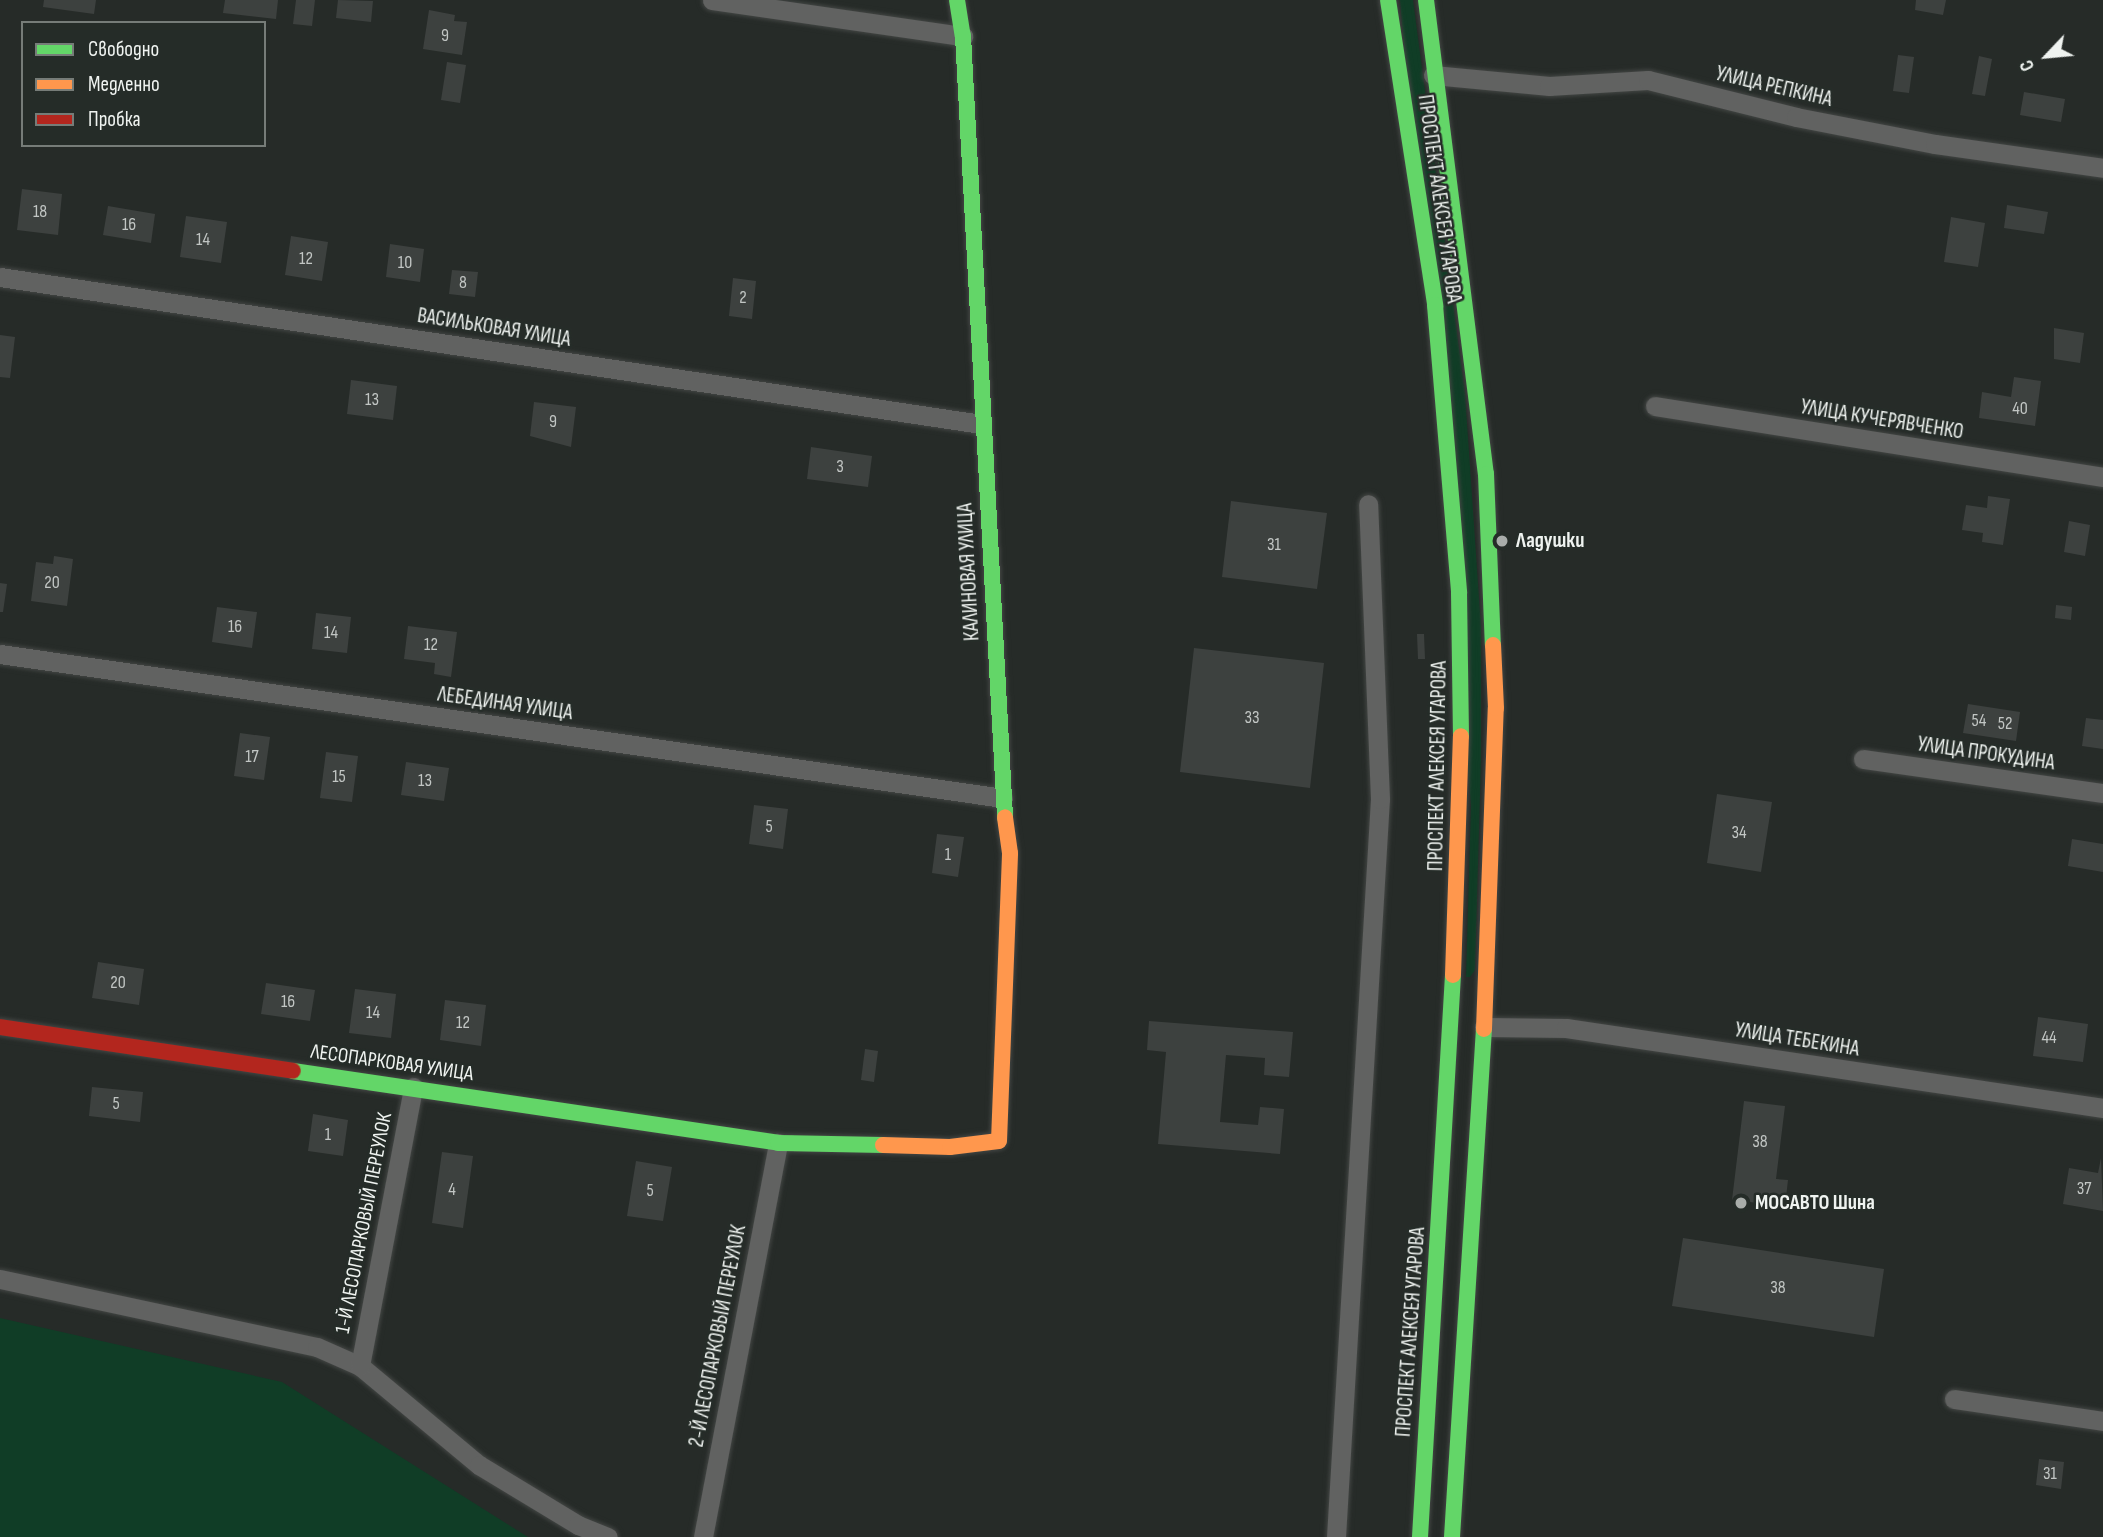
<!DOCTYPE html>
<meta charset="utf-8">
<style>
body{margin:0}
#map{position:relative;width:2103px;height:1537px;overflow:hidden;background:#262b28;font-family:"Sofia Sans Condensed",sans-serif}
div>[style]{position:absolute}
.green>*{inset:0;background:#103d26}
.building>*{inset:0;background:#3d413f}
.roads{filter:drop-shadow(0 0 2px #434644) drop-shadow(0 0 2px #434644)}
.street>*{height:19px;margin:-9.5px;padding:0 9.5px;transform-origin:9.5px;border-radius:9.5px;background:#616261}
.fast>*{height:16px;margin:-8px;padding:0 8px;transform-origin:8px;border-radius:8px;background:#63d668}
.slow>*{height:16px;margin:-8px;padding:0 8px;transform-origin:8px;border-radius:8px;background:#ff974d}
.jam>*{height:16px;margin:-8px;padding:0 8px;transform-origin:8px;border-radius:8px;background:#b3261e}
.dots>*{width:19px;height:19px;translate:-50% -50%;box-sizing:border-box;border:4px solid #252c28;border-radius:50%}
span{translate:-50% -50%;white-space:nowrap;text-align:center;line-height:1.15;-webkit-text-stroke:5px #252c28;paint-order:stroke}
.number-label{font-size:18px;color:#c2c6c4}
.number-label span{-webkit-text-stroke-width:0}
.street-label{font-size:21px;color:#eff3f0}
.poi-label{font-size:21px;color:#eff3f0;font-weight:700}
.left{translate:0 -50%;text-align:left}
.legend{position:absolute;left:21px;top:21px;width:245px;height:126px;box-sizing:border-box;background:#252c28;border:2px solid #767c78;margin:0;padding:9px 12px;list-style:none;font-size:21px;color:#eff3f0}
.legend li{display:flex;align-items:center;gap:14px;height:35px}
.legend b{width:35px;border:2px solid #767c78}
.north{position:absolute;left:2012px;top:21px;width:70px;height:70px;-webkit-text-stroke:5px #252c28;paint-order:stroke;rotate:244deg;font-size:19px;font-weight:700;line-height:28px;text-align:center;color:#eff3f0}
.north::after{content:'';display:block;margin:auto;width:24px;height:32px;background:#eff3f0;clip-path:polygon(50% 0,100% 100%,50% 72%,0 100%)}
</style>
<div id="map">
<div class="green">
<div style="clip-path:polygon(1400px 0,1413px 0,1465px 394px,1481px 627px,1481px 760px,1475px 970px,1470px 977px,1466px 977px,1471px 805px)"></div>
<div style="clip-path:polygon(0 1318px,282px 1382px,528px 1537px,0 1537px)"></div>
</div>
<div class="building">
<div style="clip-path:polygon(44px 0,96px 0,94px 14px,43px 7px)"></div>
<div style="clip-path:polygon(225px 0,278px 0,276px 19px,223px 13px)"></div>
<div style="clip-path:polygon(296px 0,315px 0,312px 26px,293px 24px)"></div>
<div style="clip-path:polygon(338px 0,373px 1px,371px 22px,336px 18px)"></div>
<div style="clip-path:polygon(1916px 0,1946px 0,1943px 15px,1915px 10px)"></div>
<div style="clip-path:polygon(429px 10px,455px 15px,454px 21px,467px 22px,462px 55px,423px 49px)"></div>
<div style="clip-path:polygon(1898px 55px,1914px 57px,1909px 93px,1893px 91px)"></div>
<div style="clip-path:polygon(1979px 56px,1992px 59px,1985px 96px,1972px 94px)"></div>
<div style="clip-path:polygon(447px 62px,466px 65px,460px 103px,441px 100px)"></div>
<div style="clip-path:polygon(2024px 92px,2065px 99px,2061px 122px,2020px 115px)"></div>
<div style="clip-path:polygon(22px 189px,62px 194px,58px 235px,17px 230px)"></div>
<div style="clip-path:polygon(2007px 205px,2048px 212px,2044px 234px,2004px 228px)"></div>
<div style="clip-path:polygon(108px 206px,155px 214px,151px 243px,103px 235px)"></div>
<div style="clip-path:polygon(186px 216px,227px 222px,221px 263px,180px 257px)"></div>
<div style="clip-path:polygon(1951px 217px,1985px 223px,1978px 267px,1944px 262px)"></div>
<div style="clip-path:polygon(291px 236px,328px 242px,322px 281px,285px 275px)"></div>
<div style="clip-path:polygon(390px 244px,424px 249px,420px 282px,386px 277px)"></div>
<div style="clip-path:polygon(452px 270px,478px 272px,475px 297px,449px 294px)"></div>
<div style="clip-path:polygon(733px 278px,756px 281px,752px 319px,729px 316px)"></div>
<div style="clip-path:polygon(2054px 328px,2084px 333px,2080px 363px,2054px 359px)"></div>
<div style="clip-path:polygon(0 335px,15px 337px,10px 378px,0 377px)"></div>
<div style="clip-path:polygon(2014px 377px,2041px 381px,2035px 426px,1979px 418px,1982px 392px,2011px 397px)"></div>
<div style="clip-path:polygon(351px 380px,397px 386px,393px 420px,347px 414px)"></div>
<div style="clip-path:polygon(534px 402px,576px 407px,571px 447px,530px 436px)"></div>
<div style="clip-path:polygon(811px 447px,872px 456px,868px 487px,807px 479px)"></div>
<div style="clip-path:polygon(1988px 496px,2010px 499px,2003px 545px,1982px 542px,1983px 533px,1962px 530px,1966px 505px,1987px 508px)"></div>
<div style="clip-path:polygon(1231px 501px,1327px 513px,1317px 589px,1222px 577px)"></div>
<div style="clip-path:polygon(2069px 521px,2090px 525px,2085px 556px,2064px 552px)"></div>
<div style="clip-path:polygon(54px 556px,73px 559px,67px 606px,31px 601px,36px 562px,53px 564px)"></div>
<div style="clip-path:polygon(0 583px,7px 584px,3px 612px,0 612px)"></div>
<div style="clip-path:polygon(2056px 605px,2072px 607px,2071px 620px,2055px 618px)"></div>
<div style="clip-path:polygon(217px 607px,257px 612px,252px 648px,212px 642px)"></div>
<div style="clip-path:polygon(316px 613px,351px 617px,347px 653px,312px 649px)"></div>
<div style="clip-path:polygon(408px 626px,457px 632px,451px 677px,434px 674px,435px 663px,404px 659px)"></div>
<div style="clip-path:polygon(1417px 634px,1424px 634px,1425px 659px,1418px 659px)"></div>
<div style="clip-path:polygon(1194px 648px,1324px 663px,1310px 788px,1180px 772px)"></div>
<div style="clip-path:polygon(1968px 704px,2020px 712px,2016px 741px,1963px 733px)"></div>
<div style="clip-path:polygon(2086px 718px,2103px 720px,2103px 749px,2082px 746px)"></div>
<div style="clip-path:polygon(240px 733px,270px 737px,264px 780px,234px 776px)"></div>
<div style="clip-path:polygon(326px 752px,358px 756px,352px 802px,320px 798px)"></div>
<div style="clip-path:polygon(406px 762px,449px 768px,444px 801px,401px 795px)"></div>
<div style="clip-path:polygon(1717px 794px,1772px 802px,1761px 872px,1707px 863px)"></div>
<div style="clip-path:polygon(754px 805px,788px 809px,783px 849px,749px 844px)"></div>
<div style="clip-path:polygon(937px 834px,964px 837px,958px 877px,932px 873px)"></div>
<div style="clip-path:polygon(2072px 839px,2103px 844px,2103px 872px,2068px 866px)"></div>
<div style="clip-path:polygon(98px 962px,144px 969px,139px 1005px,92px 998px)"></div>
<div style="clip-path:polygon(266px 983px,315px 990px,310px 1021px,261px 1014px)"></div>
<div style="clip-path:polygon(355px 989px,396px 994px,391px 1038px,349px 1033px)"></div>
<div style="clip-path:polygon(445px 1000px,486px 1005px,481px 1046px,440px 1040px)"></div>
<div style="clip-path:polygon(2038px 1017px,2088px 1024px,2083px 1062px,2033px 1056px)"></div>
<div style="clip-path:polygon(1149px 1021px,1293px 1032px,1289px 1077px,1264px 1075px,1265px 1058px,1226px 1055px,1220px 1122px,1258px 1125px,1260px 1107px,1284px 1109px,1280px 1154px,1158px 1144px,1166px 1052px,1147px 1050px)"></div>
<div style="clip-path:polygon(865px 1049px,878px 1051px,874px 1082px,861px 1080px)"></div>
<div style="clip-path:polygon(92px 1087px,143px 1092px,140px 1122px,89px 1116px)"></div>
<div style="clip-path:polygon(1744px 1101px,1785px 1106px,1776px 1179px,1788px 1180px,1785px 1206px,1732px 1200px)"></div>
<div style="clip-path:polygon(313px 1114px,348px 1120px,343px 1156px,308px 1151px)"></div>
<div style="clip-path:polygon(442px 1152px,473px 1156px,463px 1228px,432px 1223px)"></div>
<div style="clip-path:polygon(2101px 1158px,2103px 1211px,2063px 1204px,2069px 1168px,2098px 1173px)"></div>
<div style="clip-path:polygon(636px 1161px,672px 1167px,663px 1221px,627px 1216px)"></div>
<div style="clip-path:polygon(1683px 1238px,1884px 1269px,1874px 1337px,1672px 1306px)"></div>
<div style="clip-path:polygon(2039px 1459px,2064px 1462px,2061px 1489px,2036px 1485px)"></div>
</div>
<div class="roads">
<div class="street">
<div style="left:712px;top:0;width:254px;rotate:8.2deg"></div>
<div style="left:1433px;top:75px;width:117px;rotate:5.4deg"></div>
<div style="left:1549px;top:86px;width:99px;rotate:-3.5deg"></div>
<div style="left:1648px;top:80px;width:153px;rotate:14deg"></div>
<div style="left:1796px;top:117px;width:142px;rotate:11deg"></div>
<div style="left:1935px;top:144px;width:170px;rotate:8.1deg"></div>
<div style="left:0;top:277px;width:992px;rotate:8.52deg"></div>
<div style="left:1655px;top:406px;width:454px;rotate:9deg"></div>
<div style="left:0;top:654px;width:1013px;rotate:8.17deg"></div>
<div style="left:1863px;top:759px;width:242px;rotate:8.1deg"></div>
<div style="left:1484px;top:1027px;width:82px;rotate:0.7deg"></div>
<div style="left:1566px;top:1028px;width:543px;rotate:8.47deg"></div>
<div style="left:0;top:1279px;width:324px;rotate:12.1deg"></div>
<div style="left:317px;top:1347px;width:47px;rotate:23.8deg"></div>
<div style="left:360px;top:1366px;width:155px;rotate:39.8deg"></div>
<div style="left:479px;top:1465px;width:116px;rotate:31.2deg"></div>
<div style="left:578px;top:1525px;width:32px;rotate:22deg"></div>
<div style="left:360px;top:1366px;width:284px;rotate:-79.2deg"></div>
<div style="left:1954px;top:1399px;width:151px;rotate:8.4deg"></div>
<div style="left:703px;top:1537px;width:401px;rotate:-79.2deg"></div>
<div style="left:1336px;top:1537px;width:739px;rotate:-86.59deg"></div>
<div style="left:1380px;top:799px;width:295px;rotate:-92.3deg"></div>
</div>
<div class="fast">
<div style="left:957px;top:0;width:36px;rotate:81deg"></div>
<div style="left:963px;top:36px;width:782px;rotate:86.92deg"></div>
<div style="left:1388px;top:0;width:309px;rotate:81.2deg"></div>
<div style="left:1435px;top:305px;width:289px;rotate:85.2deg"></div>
<div style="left:1459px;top:593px;width:143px;rotate:89.2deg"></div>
<div style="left:1426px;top:0;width:478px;rotate:82.8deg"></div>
<div style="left:1486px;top:474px;width:171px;rotate:87.7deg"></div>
<div style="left:293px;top:1071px;width:490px;rotate:8.4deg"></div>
<div style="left:778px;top:1143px;width:105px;rotate:1.1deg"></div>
<div style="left:1420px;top:1537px;width:563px;rotate:-86.64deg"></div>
<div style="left:1452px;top:1537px;width:509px;rotate:-86.4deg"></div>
</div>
<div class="slow">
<div style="left:1453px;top:975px;width:239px;rotate:-88.1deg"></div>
<div style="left:1484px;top:1029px;width:321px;rotate:-87.9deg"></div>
<div style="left:1496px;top:708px;width:63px;rotate:-92.7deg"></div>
<div style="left:883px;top:1145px;width:67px;rotate:1.7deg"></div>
<div style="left:950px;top:1147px;width:49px;rotate:-7deg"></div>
<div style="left:999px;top:1141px;width:288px;rotate:-87.8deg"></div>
<div style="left:1010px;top:853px;width:36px;rotate:-98deg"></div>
</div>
<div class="jam">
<div style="left:0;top:1027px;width:296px;rotate:8.5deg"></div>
</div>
</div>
<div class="dots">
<div style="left:1502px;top:541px;background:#a9adaa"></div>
<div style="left:1741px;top:1203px;background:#a9adaa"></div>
</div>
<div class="number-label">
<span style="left:445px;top:36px">9</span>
<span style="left:40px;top:212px">18</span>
<span style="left:129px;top:225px">16</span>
<span style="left:203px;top:240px">14</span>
<span style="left:306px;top:259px">12</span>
<span style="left:405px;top:263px">10</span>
<span style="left:463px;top:283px">8</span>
<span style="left:743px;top:298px">2</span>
<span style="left:372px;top:400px">13</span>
<span style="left:2020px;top:409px">40</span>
<span style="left:553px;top:422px">9</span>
<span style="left:840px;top:467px">3</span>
<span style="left:1274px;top:545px">31</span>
<span style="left:52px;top:583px">20</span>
<span style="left:235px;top:627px">16</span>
<span style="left:331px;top:633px">14</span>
<span style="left:431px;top:645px">12</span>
<span style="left:1252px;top:718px">33</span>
<span style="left:1979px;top:721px">54</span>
<span style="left:2005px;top:724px">52</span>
<span style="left:252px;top:757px">17</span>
<span style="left:339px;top:777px">15</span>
<span style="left:425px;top:781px">13</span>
<span style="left:769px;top:827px">5</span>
<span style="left:1739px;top:833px">34</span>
<span style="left:948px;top:855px">1</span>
<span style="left:118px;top:983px">20</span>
<span style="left:288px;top:1002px">16</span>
<span style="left:373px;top:1013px">14</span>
<span style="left:463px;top:1023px">12</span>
<span style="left:2049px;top:1038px">44</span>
<span style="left:116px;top:1104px">5</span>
<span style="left:328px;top:1135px">1</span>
<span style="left:1760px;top:1142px">38</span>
<span style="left:2084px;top:1189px">37</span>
<span style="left:452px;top:1190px">4</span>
<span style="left:650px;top:1191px">5</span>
<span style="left:1778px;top:1288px">38</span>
<span style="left:2050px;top:1474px">31</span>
</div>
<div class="street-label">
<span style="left:1774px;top:87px;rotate:13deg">УЛИЦА РЕПКИНА</span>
<span style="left:1439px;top:199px;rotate:82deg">ПРОСПЕКТ АЛЕКСЕЯ УГАРОВА</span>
<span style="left:494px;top:328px;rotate:9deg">ВАСИЛЬКОВАЯ УЛИЦА</span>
<span style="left:1882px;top:420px;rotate:9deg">УЛИЦА КУЧЕРЯВЧЕНКО</span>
<span style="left:969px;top:572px;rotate:-93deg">КАЛИНОВАЯ УЛИЦА</span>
<span style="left:505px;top:704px;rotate:8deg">ЛЕБЕДИНАЯ УЛИЦА</span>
<span style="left:1986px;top:754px;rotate:8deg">УЛИЦА ПРОКУДИНА</span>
<span style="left:1438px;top:766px;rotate:-89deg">ПРОСПЕКТ АЛЕКСЕЯ УГАРОВА</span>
<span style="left:1797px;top:1040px;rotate:9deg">УЛИЦА ТЕБЕКИНА</span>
<span style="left:392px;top:1063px;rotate:8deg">ЛЕСОПАРКОВАЯ УЛИЦА</span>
<span style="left:364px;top:1223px;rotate:-79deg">1-Й ЛЕСОПАРКОВЫЙ ПЕРЕУЛОК</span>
<span style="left:1411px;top:1332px;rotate:-86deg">ПРОСПЕКТ АЛЕКСЕЯ УГАРОВА</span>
<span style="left:718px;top:1336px;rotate:-79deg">2-Й ЛЕСОПАРКОВЫЙ ПЕРЕУЛОК</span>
</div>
<div class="poi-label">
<span class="left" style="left:1516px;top:541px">Ладушки</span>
<span class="left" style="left:1755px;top:1203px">МОСАВТО Шина</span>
</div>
<ul class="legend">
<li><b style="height:9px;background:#63d668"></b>Свободно</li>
<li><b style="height:9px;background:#ff974d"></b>Медленно</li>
<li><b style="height:9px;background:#b3261e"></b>Пробка</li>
</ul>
<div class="north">С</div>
</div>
